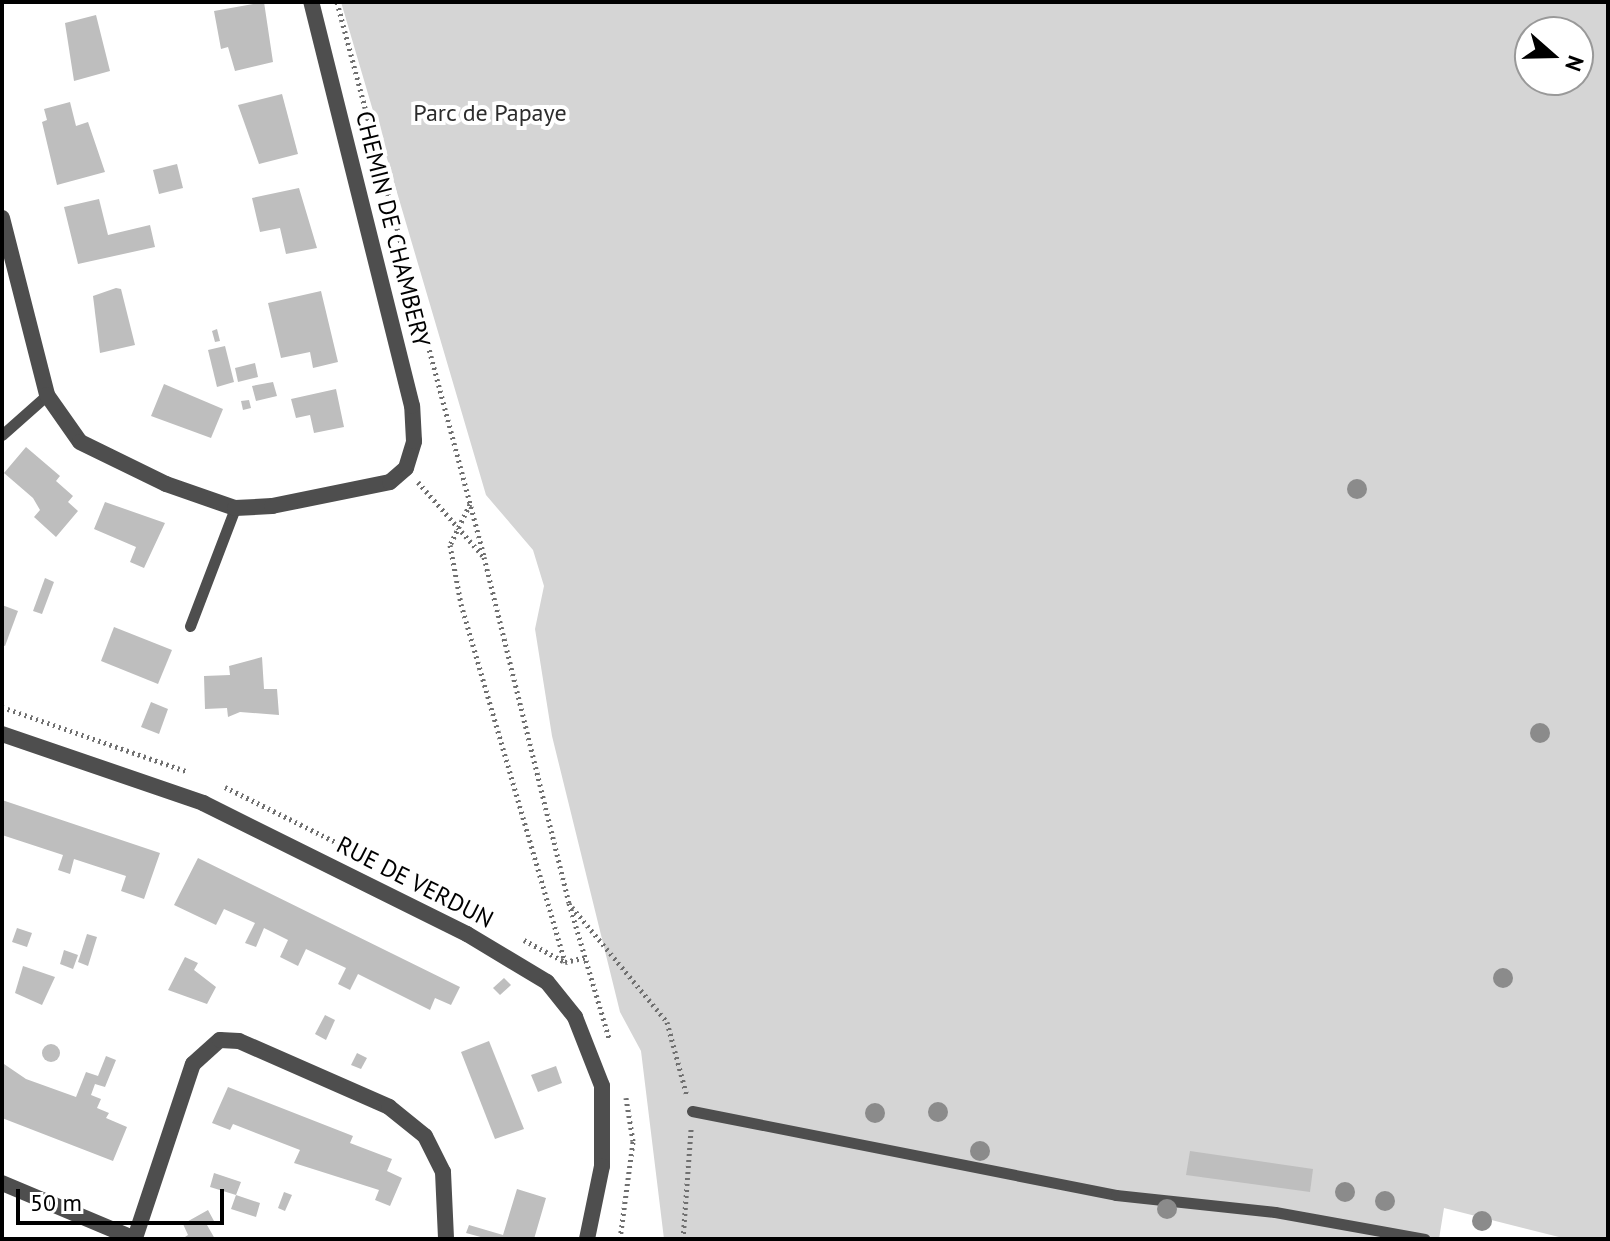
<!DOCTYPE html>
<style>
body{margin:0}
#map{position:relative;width:1610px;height:1241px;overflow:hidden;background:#fff;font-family:"PT Sans",sans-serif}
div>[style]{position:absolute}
.green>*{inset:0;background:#d5d5d5}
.building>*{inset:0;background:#bebebe}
.round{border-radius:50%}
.path>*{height:5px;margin-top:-2.5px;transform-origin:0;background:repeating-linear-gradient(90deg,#707070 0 2px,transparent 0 6px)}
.service>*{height:11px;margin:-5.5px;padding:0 5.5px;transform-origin:5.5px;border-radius:5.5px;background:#4e4e4e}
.minor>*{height:16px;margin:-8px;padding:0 8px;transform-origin:8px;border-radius:8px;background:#4e4e4e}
.trees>*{width:20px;height:20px;margin:-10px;border-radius:50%;background:#8b8b8b}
span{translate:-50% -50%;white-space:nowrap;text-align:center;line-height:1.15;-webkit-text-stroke:8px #fff;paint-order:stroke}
.park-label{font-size:24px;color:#2c2c2c}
.street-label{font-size:24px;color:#000}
.frame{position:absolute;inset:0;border:4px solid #000;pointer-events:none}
.north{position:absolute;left:1514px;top:16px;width:80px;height:80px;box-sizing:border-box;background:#fff;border:2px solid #999;border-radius:50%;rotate:110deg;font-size:22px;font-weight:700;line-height:32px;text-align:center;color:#000}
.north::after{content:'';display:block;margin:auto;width:28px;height:36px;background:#000;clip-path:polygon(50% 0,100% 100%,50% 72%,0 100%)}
.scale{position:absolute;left:16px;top:1189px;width:208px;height:36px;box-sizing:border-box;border:4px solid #000;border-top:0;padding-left:10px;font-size:24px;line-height:28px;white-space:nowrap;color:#000;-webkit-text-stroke:6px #fff;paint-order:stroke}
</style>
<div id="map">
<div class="green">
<div style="clip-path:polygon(evenodd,341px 2px,1608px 2px,1608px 1239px,1567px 1239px,1444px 1208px,1439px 1239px,664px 1239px,641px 1051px,620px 1012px,552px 736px,535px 629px,544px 586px,533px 550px,486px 495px,341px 2px,1530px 32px,1578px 32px,1578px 80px,1530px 80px,1530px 32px)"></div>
</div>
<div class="building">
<div style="clip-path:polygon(264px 2px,273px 62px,235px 71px,228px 47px,221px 49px,214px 11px)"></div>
<div style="clip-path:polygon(96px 15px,110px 71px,74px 81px,65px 23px)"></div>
<div style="clip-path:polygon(282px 94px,298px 154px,259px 164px,238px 105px)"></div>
<div style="clip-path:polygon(70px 102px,76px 126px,88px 122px,105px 172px,57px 185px,42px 122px,47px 120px,44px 109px)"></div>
<div style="clip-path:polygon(177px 164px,183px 188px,159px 194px,153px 170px)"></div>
<div style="clip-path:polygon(299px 188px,317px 248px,286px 254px,280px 228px,260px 232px,252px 198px)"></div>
<div style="clip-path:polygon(99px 199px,108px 235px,150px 225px,155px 247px,78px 264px,64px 207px)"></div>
<div style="clip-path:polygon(116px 288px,121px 289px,135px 345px,100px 353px,93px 296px)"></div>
<div style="clip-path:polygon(321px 291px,338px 362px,313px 368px,310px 352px,281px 358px,268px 303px)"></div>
<div style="clip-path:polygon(217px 329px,220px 341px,215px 342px,212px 331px)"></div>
<div style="clip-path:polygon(225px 346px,234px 382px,217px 387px,208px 350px)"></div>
<div style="clip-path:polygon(255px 363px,258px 377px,238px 382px,235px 368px)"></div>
<div style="clip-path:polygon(273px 382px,277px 396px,256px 401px,252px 386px)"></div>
<div style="clip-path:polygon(164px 384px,223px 409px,211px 438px,151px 416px)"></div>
<div style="clip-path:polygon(336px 389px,344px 427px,314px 433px,310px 415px,296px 418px,291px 399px)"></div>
<div style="clip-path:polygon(249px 400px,251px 408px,243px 410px,241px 401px)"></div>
<div style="clip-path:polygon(26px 447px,60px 476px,56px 481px,73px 496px,68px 502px,78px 511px,56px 537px,34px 517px,40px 510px,33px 498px,4px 473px)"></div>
<div style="clip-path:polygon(105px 502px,165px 523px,144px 568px,130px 562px,136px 547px,94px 529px)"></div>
<div style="clip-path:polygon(45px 578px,54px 582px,42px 614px,33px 611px)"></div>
<div style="clip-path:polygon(2px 605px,18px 611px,5px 646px,2px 645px)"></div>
<div style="clip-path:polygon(114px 627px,172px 650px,158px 684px,101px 661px)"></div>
<div style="clip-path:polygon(262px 657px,264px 689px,277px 689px,279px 715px,240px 712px,228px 717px,227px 708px,205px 709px,204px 676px,230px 675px,229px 666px)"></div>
<div style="clip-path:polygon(151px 702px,168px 709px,159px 734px,141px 727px)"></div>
<div style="clip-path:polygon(2px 800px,160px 853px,144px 899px,121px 891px,126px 876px,74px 859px,70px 874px,58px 870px,63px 855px,2px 835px)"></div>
<div style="clip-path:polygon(198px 858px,460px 987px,451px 1005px,435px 998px,430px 1010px,358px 974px,350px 990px,338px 984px,346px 968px,306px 949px,298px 966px,280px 957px,288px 940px,264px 928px,256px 947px,245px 943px,255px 923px,224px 909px,216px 925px,174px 905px)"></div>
<div style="clip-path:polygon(17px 928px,32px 933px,27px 947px,12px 942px)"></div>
<div style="clip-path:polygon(87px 934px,97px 937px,88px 966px,78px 962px)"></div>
<div style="clip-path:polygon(64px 950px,78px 955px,73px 969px,60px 964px)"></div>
<div style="clip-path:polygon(185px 957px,198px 963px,194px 970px,216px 987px,207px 1004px,168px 990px)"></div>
<div style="clip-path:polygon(23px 966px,55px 977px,42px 1005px,15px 993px)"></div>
<div style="clip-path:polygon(504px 978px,511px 985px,500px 995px,493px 988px)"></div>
<div style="clip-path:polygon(325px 1015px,335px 1020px,326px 1040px,315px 1034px)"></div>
<div style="clip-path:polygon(489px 1041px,524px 1129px,495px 1139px,461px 1052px)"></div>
<div class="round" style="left:42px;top:1044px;width:18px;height:18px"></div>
<div style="clip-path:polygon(357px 1053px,367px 1058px,361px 1069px,351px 1065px)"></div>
<div style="clip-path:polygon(106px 1056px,116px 1060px,105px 1087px,95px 1084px,91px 1095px,101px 1099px,97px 1108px,109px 1113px,106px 1118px,127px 1127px,113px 1161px,2px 1118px,4px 1064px,26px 1079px,76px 1097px,86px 1072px,98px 1076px)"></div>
<div style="clip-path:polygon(556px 1066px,562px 1083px,538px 1092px,531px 1075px)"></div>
<div style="clip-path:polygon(228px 1087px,353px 1136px,350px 1143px,392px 1159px,387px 1171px,402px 1178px,390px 1206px,375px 1200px,379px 1190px,294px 1163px,300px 1150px,233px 1124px,230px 1130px,212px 1123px)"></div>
<div style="clip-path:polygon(1190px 1151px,1313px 1169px,1310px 1192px,1186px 1175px)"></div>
<div style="clip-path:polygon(214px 1173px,241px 1182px,236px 1195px,260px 1203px,256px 1217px,231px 1209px,236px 1195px,210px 1187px)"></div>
<div style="clip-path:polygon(517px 1189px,546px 1198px,534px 1239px,488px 1239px,466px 1233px,469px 1225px,503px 1235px)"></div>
<div style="clip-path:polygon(284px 1192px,292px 1195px,285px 1211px,278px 1208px)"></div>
<div style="clip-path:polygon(208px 1210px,214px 1221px,207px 1225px,215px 1239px,182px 1239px,188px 1235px,183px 1224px)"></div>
</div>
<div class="path">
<div style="left:337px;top:2px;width:573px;rotate:75.14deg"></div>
<div style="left:418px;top:482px;width:100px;rotate:48.7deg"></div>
<div style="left:484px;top:557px;width:356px;rotate:76.2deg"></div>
<div style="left:569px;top:903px;width:141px;rotate:73.5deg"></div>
<div style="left:470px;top:504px;width:46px;rotate:116deg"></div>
<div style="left:450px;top:545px;width:60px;rotate:79.4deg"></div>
<div style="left:461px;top:604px;width:373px;rotate:73.8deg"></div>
<div style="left:2px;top:707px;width:195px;rotate:19.2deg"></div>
<div style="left:225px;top:787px;width:178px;rotate:26.4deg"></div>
<div style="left:572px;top:907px;width:149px;rotate:50.4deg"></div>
<div style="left:667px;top:1022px;width:77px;rotate:74.9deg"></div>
<div style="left:524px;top:940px;width:47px;rotate:28.2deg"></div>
<div style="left:565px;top:962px;width:22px;rotate:-13deg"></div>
<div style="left:620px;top:1239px;width:99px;rotate:-82.4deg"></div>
<div style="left:633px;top:1141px;width:44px;rotate:-99.2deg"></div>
<div style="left:683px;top:1239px;width:110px;rotate:-85.8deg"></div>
</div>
<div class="service">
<div style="left:2px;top:435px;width:60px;rotate:-41.6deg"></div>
<div style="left:190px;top:626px;width:126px;rotate:-69.1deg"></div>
<div style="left:692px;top:1111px;width:432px;rotate:11.2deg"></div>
<div style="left:1116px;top:1195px;width:160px;rotate:6.1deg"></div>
<div style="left:1275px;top:1212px;width:152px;rotate:10.2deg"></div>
</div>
<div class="minor">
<div style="left:2px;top:218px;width:183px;rotate:75.7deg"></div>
<div style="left:47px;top:395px;width:57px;rotate:54.9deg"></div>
<div style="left:80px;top:442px;width:96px;rotate:26deg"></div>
<div style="left:166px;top:484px;width:73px;rotate:19.2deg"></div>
<div style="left:235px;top:508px;width:37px;rotate:-3deg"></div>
<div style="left:272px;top:506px;width:120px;rotate:-11.5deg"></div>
<div style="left:390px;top:482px;width:21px;rotate:-41deg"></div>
<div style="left:406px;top:468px;width:28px;rotate:-73deg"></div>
<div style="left:414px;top:441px;width:35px;rotate:-93deg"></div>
<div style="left:412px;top:406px;width:416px;rotate:-104deg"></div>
<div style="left:2px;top:734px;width:213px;rotate:18.9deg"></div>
<div style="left:203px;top:803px;width:295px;rotate:26.4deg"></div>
<div style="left:467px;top:934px;width:93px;rotate:31deg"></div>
<div style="left:547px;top:982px;width:45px;rotate:51.3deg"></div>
<div style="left:575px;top:1017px;width:74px;rotate:68.6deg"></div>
<div style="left:602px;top:1086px;width:80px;rotate:90deg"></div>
<div style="left:602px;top:1166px;width:75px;rotate:101.6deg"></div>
<div style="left:2px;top:1183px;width:144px;rotate:22.8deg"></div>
<div style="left:136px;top:1235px;width:180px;rotate:-71.6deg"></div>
<div style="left:193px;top:1064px;width:36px;rotate:-42deg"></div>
<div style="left:220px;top:1040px;width:19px;rotate:3deg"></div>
<div style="left:239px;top:1041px;width:164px;rotate:23.7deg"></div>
<div style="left:389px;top:1107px;width:46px;rotate:38.9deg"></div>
<div style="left:425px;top:1136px;width:40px;rotate:63.4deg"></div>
<div style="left:443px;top:1172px;width:67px;rotate:87.4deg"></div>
</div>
<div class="trees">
<div style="left:1357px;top:489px"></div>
<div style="left:1540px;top:733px"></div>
<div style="left:1503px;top:978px"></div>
<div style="left:938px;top:1112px"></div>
<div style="left:875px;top:1113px"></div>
<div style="left:980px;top:1151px"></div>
<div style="left:1345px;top:1192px"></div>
<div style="left:1385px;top:1201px"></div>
<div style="left:1167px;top:1209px"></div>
<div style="left:1482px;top:1221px"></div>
</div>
<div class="park-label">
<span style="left:490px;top:113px">Parc de Papaye</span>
</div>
<div class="street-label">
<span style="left:393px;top:229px;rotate:76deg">CHEMIN DE CHAMBERY</span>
<span style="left:415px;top:882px;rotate:27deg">RUE DE VERDUN</span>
</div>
<div class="frame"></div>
<div class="north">N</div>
<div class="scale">50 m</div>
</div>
